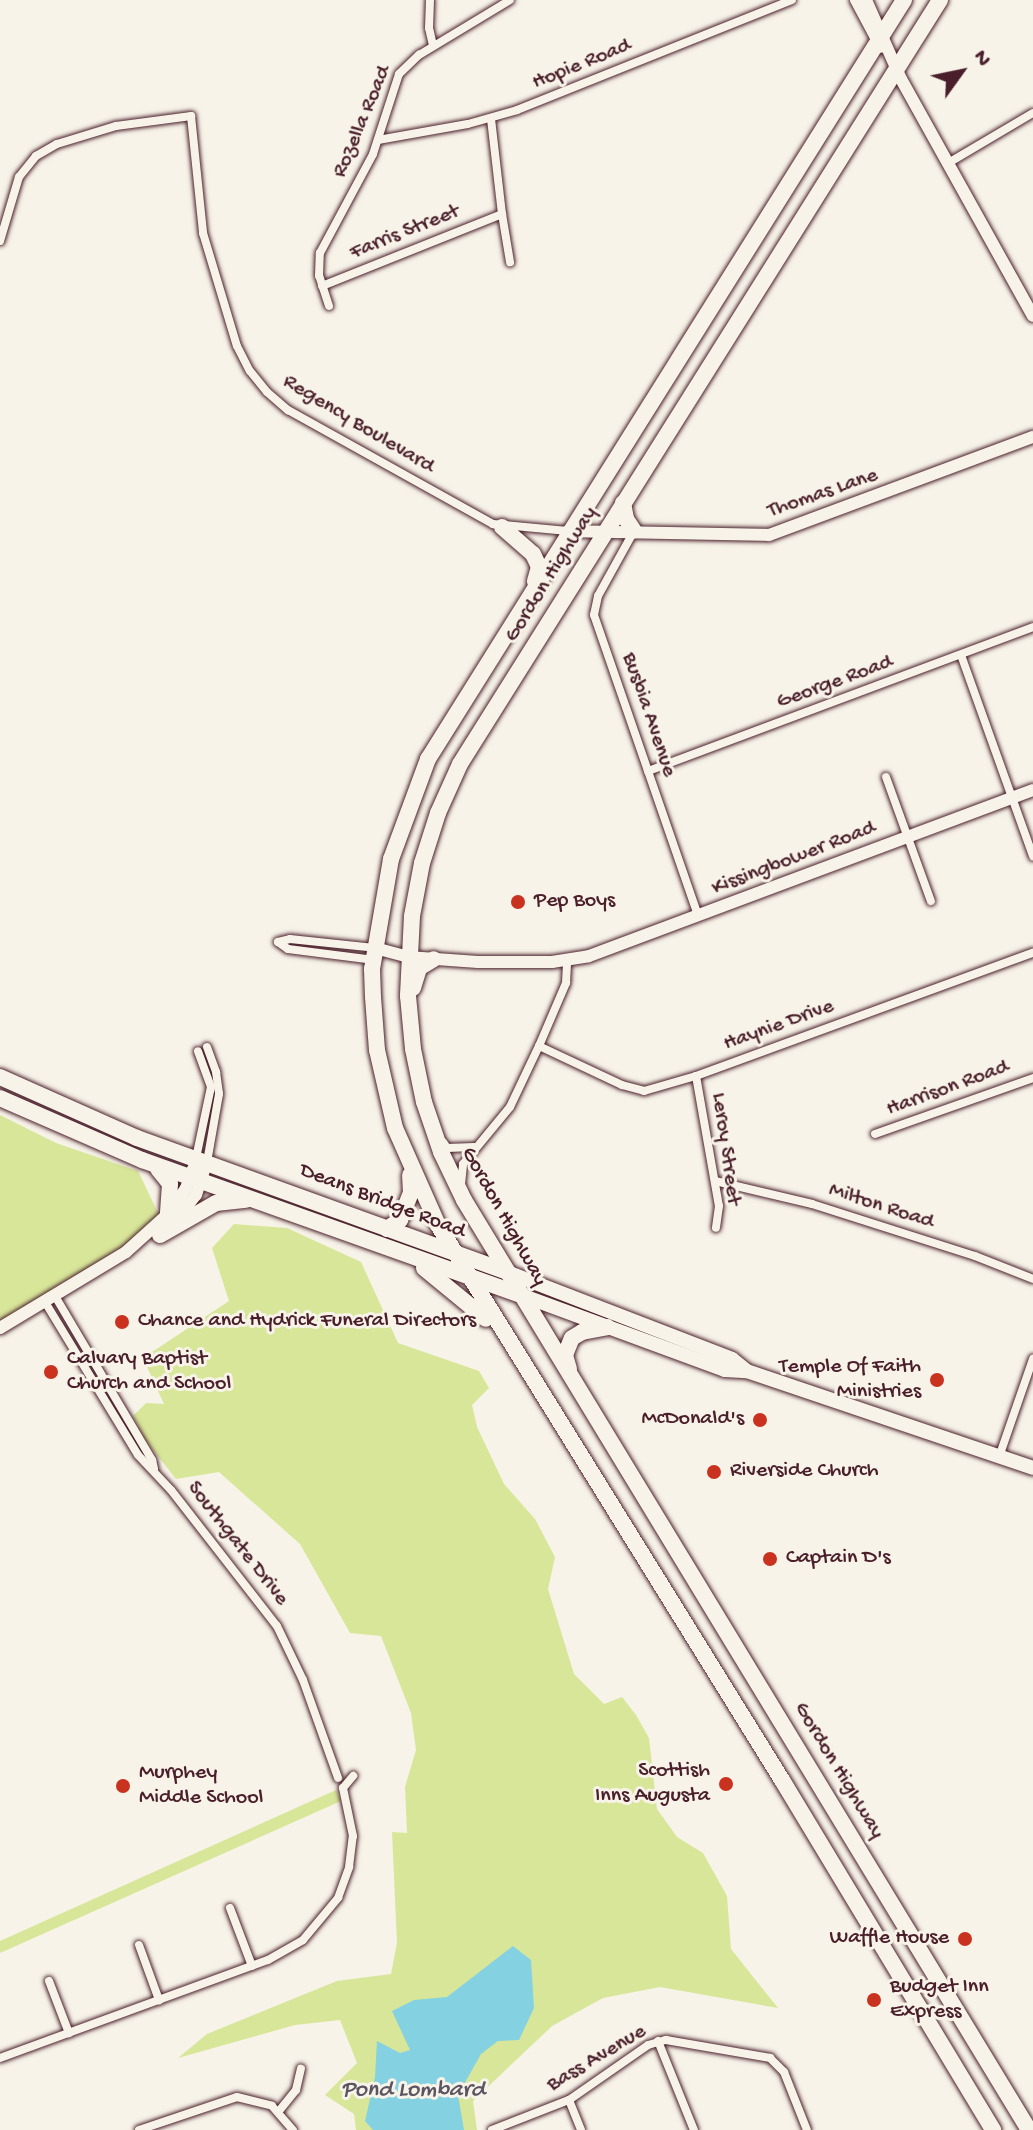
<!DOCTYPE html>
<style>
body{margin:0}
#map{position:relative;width:1033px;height:2130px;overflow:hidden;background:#f7f3e8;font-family:"Gochi Hand",sans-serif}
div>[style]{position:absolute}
.green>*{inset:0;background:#d8e699}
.water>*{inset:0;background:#84d1e2}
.roads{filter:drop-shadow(0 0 2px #4a1f2b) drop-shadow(0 0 2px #4a1f2b)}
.street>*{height:8px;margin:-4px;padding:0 4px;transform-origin:4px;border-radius:4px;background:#f7f3e8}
.secondary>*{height:12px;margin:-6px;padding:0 6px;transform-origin:6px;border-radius:6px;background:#f7f3e8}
.primary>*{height:14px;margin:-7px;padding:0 7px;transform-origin:7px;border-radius:7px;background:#f7f3e8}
.highway>*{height:16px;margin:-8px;padding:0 8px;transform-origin:8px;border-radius:8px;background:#f7f3e8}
.dots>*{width:22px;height:22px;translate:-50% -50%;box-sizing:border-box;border:4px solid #f7f3e8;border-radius:50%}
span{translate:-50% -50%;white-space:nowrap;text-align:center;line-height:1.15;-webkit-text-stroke:6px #f7f3e8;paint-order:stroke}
.street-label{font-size:22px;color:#4a1f2b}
.poi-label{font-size:22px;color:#4a1f2b}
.left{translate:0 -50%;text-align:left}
.right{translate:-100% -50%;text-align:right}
.water-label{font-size:24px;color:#5b5462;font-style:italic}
.north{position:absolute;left:921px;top:32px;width:80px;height:80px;-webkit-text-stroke:6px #f7f3e8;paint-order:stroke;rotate:57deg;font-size:22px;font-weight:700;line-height:32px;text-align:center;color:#4a1f2b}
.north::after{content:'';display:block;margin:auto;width:28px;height:36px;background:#4a1f2b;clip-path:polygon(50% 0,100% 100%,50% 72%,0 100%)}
</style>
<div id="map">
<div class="green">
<div style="clip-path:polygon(0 1115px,56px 1143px,138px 1171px,162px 1221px,0 1328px)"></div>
<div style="clip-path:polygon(234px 1224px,287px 1228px,361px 1262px,398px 1343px,479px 1371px,489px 1388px,472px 1405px,477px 1427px,504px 1484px,535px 1519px,555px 1557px,548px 1589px,574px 1674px,604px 1704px,622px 1697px,636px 1715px,649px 1738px,657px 1809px,677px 1837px,703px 1853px,727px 1896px,731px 1949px,778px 2008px,660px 1987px,603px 1998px,552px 2026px,473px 2101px,477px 2130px,356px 2130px,354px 2114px,325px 2095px,357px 2063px,340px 2020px,295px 2025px,178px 2058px,207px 2034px,337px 1981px,391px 1974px,397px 1943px,392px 1832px,407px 1833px,405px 1787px,416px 1750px,411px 1713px,381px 1636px,350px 1633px,300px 1544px,219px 1472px,176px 1479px,145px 1440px,133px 1416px,146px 1403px,164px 1404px,143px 1358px,229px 1301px,212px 1248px)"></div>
<div style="clip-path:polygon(336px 1790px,341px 1801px,0 1953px,0 1941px)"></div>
</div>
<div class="water">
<div style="clip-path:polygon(513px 1946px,531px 1960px,534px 2008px,519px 2040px,498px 2041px,481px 2054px,458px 2095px,464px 2130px,373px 2130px,365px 2121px,375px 2077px,377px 2041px,400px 2053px,410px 2050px,392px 2011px,414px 2000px,447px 1997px)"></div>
</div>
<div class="roads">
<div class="street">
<div style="left:430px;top:0;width:28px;rotate:92deg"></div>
<div style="left:429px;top:28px;width:18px;rotate:77deg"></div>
<div style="left:378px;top:140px;width:91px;rotate:-10.1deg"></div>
<div style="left:468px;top:124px;width:51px;rotate:-15.9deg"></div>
<div style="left:517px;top:110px;width:296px;rotate:-21.8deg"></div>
<div style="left:950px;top:162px;width:96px;rotate:-30.6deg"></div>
<div style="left:502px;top:214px;width:49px;rotate:80.5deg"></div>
<div style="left:0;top:241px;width:67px;rotate:-73.5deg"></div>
<div style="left:19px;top:177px;width:27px;rotate:-51deg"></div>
<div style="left:36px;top:156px;width:24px;rotate:-30deg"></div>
<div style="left:57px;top:144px;width:62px;rotate:-17deg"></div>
<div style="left:116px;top:126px;width:76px;rotate:-7.6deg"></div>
<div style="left:191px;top:116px;width:118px;rotate:84.1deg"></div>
<div style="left:203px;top:233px;width:118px;rotate:73.3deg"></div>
<div style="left:237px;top:346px;width:28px;rotate:63deg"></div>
<div style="left:250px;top:371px;width:27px;rotate:51deg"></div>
<div style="left:267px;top:392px;width:28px;rotate:41deg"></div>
<div style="left:288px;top:410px;width:235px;rotate:29.1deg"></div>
<div style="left:493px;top:524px;width:75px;rotate:5.3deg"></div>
<div style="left:322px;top:286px;width:194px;rotate:-21.8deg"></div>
<div style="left:502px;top:214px;width:96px;rotate:-96.6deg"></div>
<div style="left:329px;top:306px;width:32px;rotate:-108deg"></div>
<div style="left:319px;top:276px;width:23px;rotate:-88deg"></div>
<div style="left:320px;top:253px;width:112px;rotate:-61.8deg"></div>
<div style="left:373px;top:154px;width:84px;rotate:-72deg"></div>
<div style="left:399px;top:74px;width:28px;rotate:-44deg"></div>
<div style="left:419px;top:55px;width:106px;rotate:-31.1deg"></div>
<div style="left:634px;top:531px;width:74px;rotate:119deg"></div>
<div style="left:598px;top:596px;width:19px;rotate:102deg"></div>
<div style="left:594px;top:615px;width:318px;rotate:70.9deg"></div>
<div style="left:961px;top:655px;width:214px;rotate:70.3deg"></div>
<div style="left:648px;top:771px;width:411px;rotate:-20.5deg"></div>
<div style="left:886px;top:777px;width:132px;rotate:70.1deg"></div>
<div style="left:278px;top:942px;width:12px;rotate:35deg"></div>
<div style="left:288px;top:949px;width:87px;rotate:7.3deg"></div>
<div style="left:278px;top:942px;width:12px;rotate:-14deg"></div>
<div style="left:290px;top:939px;width:85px;rotate:6deg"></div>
<div style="left:539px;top:1046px;width:92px;rotate:25.2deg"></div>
<div style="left:622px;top:1085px;width:23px;rotate:15deg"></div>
<div style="left:644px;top:1091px;width:54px;rotate:-16.1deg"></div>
<div style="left:696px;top:1076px;width:359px;rotate:-20.1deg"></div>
<div style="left:207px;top:1047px;width:27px;rotate:70deg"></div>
<div style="left:216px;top:1072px;width:22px;rotate:82deg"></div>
<div style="left:219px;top:1094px;width:69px;rotate:100deg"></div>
<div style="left:696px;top:1076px;width:132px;rotate:80deg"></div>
<div style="left:719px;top:1206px;width:22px;rotate:98deg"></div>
<div style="left:875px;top:1134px;width:168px;rotate:-19.5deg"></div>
<div style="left:443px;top:1142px;width:7px;rotate:56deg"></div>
<div style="left:447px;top:1148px;width:27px;rotate:-2deg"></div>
<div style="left:196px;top:1158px;width:73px;rotate:-78.1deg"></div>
<div style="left:211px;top:1087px;width:38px;rotate:-110deg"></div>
<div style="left:715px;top:1181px;width:100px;rotate:13.3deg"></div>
<div style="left:812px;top:1204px;width:171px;rotate:17.7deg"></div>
<div style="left:975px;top:1256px;width:62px;rotate:21.6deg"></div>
<div style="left:461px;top:1184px;width:20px;rotate:-84deg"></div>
<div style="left:463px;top:1164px;width:74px;rotate:-50.5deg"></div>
<div style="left:510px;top:1107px;width:68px;rotate:-64.6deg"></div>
<div style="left:539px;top:1046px;width:69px;rotate:-66.8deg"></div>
<div style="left:566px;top:983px;width:22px;rotate:-87deg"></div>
<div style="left:55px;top:1296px;width:191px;rotate:59.4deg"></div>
<div style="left:152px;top:1460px;width:9px;rotate:77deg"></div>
<div style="left:45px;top:1302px;width:179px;rotate:58.7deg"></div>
<div style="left:138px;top:1455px;width:48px;rotate:46.7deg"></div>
<div style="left:171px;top:1490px;width:172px;rotate:52.1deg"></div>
<div style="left:277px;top:1626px;width:60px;rotate:64.3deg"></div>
<div style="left:303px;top:1680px;width:104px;rotate:70.3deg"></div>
<div style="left:999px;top:1457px;width:104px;rotate:-70.9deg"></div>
<div style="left:230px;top:1908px;width:62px;rotate:69.2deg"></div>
<div style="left:139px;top:1945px;width:59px;rotate:70deg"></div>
<div style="left:49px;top:1981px;width:56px;rotate:69deg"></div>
<div style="left:658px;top:2041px;width:96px;rotate:68deg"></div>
<div style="left:0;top:2058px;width:285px;rotate:-20.1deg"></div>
<div style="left:268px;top:1960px;width:40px;rotate:-29.7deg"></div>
<div style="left:303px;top:1940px;width:55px;rotate:-50.2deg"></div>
<div style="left:338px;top:1898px;width:33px;rotate:-70deg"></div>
<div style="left:349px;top:1867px;width:31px;rotate:-83deg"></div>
<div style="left:353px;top:1836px;width:49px;rotate:-101.8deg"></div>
<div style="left:343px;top:1788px;width:16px;rotate:-50deg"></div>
<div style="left:569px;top:2100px;width:32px;rotate:68deg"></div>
<div style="left:279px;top:2111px;width:27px;rotate:-51deg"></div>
<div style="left:296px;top:2090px;width:22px;rotate:-77deg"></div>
<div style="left:139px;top:2130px;width:103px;rotate:-18.6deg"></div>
<div style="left:237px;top:2097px;width:36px;rotate:14deg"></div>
<div style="left:272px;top:2106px;width:32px;rotate:49deg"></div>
<div style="left:492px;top:2130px;width:83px;rotate:-21.3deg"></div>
<div style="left:569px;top:2100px;width:96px;rotate:-34.8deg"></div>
<div style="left:648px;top:2045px;width:19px;rotate:-16deg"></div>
<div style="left:666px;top:2040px;width:106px;rotate:9.8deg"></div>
<div style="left:770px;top:2058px;width:20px;rotate:45deg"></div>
<div style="left:784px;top:2072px;width:62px;rotate:68.4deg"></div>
</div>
<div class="secondary">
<div style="left:856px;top:0;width:53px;rotate:62deg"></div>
<div style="left:866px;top:0;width:86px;rotate:66.1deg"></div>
<div style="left:901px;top:79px;width:271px;rotate:60.9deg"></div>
<div style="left:568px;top:531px;width:201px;rotate:1.1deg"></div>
<div style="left:769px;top:535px;width:282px;rotate:-20.4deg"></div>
<div style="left:375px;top:948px;width:34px;rotate:15deg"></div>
<div style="left:408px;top:957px;width:70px;rotate:4.1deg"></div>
<div style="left:478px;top:962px;width:74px"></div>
<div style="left:552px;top:962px;width:37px;rotate:-9deg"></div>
<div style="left:589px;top:956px;width:474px;rotate:-20.5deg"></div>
<div style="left:173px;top:1224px;width:37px;rotate:-52deg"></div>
<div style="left:196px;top:1195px;width:35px;rotate:-72deg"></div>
<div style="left:0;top:1328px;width:147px;rotate:-31.1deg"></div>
<div style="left:126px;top:1252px;width:57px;rotate:-42.1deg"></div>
<div style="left:168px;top:1214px;width:32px;rotate:-55deg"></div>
<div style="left:186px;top:1188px;width:20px;rotate:-70deg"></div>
</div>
<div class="primary">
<div style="left:507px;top:1272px;width:241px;rotate:21.1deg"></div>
<div style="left:732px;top:1359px;width:19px;rotate:39deg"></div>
<div style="left:521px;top:1295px;width:217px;rotate:20.2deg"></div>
<div style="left:725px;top:1370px;width:22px;rotate:3deg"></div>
<div style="left:747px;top:1371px;width:302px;rotate:18.7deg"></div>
</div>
<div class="highway">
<div style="left:904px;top:0;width:896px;rotate:122.09deg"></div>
<div style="left:428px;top:759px;width:107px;rotate:110.3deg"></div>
<div style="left:391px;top:859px;width:112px;rotate:99.8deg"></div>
<div style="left:372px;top:969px;width:28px;rotate:88deg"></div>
<div style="left:373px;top:997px;width:53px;rotate:85.7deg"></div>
<div style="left:377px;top:1050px;width:80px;rotate:77deg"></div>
<div style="left:395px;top:1128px;width:106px;rotate:66.1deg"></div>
<div style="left:438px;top:1225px;width:653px;rotate:58.21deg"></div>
<div style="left:782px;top:1780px;width:409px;rotate:58.9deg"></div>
<div style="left:940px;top:0;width:902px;rotate:122.14deg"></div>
<div style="left:460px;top:764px;width:54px;rotate:114.2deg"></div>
<div style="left:438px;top:813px;width:52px;rotate:107.7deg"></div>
<div style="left:422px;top:863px;width:54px;rotate:100.7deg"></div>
<div style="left:412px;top:916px;width:80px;rotate:92.9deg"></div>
<div style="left:408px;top:996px;width:53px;rotate:84.6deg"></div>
<div style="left:413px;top:1049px;width:54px;rotate:78.3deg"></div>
<div style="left:424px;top:1102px;width:53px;rotate:71.2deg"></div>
<div style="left:441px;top:1152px;width:53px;rotate:64.4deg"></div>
<div style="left:464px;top:1200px;width:1088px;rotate:58.72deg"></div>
<div style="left:623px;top:503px;width:16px;rotate:79deg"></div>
<div style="left:626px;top:519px;width:14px;rotate:56deg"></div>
<div style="left:502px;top:527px;width:41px;rotate:41.1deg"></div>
<div style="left:533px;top:554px;width:14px;rotate:65deg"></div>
<div style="left:539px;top:567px;width:15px;rotate:106deg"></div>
<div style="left:413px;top:988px;width:21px;rotate:-73deg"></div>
<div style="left:419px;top:968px;width:17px;rotate:-31deg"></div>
<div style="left:0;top:1077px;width:150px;rotate:24deg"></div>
<div style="left:137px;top:1138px;width:394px;rotate:19.9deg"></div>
<div style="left:0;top:1098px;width:155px;rotate:23.6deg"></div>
<div style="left:142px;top:1160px;width:402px;rotate:19.6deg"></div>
<div style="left:158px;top:1169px;width:19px;rotate:51deg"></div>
<div style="left:170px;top:1184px;width:30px;rotate:94deg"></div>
<div style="left:387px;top:1229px;width:16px;rotate:-35deg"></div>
<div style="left:400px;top:1220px;width:29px;rotate:-68deg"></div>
<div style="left:411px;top:1193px;width:18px;rotate:-93deg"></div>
<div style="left:160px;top:1235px;width:64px;rotate:-29.7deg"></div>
<div style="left:216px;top:1203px;width:30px;rotate:-6deg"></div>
<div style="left:424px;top:1268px;width:80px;rotate:39.4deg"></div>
<div style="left:569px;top:1369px;width:15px;rotate:-106deg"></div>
<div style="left:565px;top:1355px;width:18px;rotate:-68deg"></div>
<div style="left:572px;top:1338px;width:12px;rotate:-31deg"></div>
<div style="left:582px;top:1332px;width:26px;rotate:-11deg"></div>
</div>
</div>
<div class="dots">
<div style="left:518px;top:902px;background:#c8321e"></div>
<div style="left:122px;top:1322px;background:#c8321e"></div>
<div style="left:51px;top:1372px;background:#c8321e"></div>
<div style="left:937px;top:1380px;background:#c8321e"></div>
<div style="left:760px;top:1420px;background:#c8321e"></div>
<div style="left:714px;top:1472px;background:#c8321e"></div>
<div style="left:770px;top:1559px;background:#c8321e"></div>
<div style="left:726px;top:1784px;background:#c8321e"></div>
<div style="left:123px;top:1786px;background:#c8321e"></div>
<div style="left:965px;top:1939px;background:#c8321e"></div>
<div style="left:874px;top:2000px;background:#c8321e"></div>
</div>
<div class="street-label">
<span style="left:582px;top:65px;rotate:-22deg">Hopie Road</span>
<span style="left:363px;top:122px;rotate:-67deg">Rozella Road</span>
<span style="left:405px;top:233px;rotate:-22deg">Farris Street</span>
<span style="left:358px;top:425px;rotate:31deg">Regency Boulevard</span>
<span style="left:823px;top:494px;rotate:-19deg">Thomas Lane</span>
<span style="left:552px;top:575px;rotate:-58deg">Gordon Highway</span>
<span style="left:835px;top:683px;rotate:-20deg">George Road</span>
<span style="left:648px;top:715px;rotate:71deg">Busbia Avenue</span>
<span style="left:794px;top:859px;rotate:-21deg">Kissingbower Road</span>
<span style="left:779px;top:1026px;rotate:-20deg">Haynie Drive</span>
<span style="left:948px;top:1089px;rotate:-20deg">Harrison Road</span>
<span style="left:725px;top:1149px;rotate:82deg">Leroy Street</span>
<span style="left:382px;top:1202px;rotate:21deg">Deans Bridge Road</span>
<span style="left:881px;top:1207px;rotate:18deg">Milton Road</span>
<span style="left:503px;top:1217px;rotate:61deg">Gordon Highway</span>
<span style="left:237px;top:1544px;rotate:52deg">Southgate Drive</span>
<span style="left:838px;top:1771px;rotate:59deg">Gordon Highway</span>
<span style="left:597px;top:2059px;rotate:-31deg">Bass Avenue</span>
</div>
<div class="poi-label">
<span class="left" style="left:534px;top:902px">Pep Boys</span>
<span class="left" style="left:138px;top:1322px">Chance and Hydrick Funeral Directors</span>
<span class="left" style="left:67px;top:1372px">Calvary Baptist<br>Church and School</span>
<span class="right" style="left:921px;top:1380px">Temple Of Faith<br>Ministries</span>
<span class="right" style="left:744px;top:1420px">McDonald's</span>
<span class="left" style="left:730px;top:1472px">Riverside Church</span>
<span class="left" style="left:786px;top:1559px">Captain D's</span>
<span class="right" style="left:710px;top:1784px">Scottish<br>Inns Augusta</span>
<span class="left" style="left:139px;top:1786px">Murphey<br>Middle School</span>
<span class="right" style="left:949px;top:1939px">Waffle House</span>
<span class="left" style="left:890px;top:2000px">Budget Inn<br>Express</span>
</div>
<div class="water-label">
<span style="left:413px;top:2091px">Pond Lombard</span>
</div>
<div class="north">N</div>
</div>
